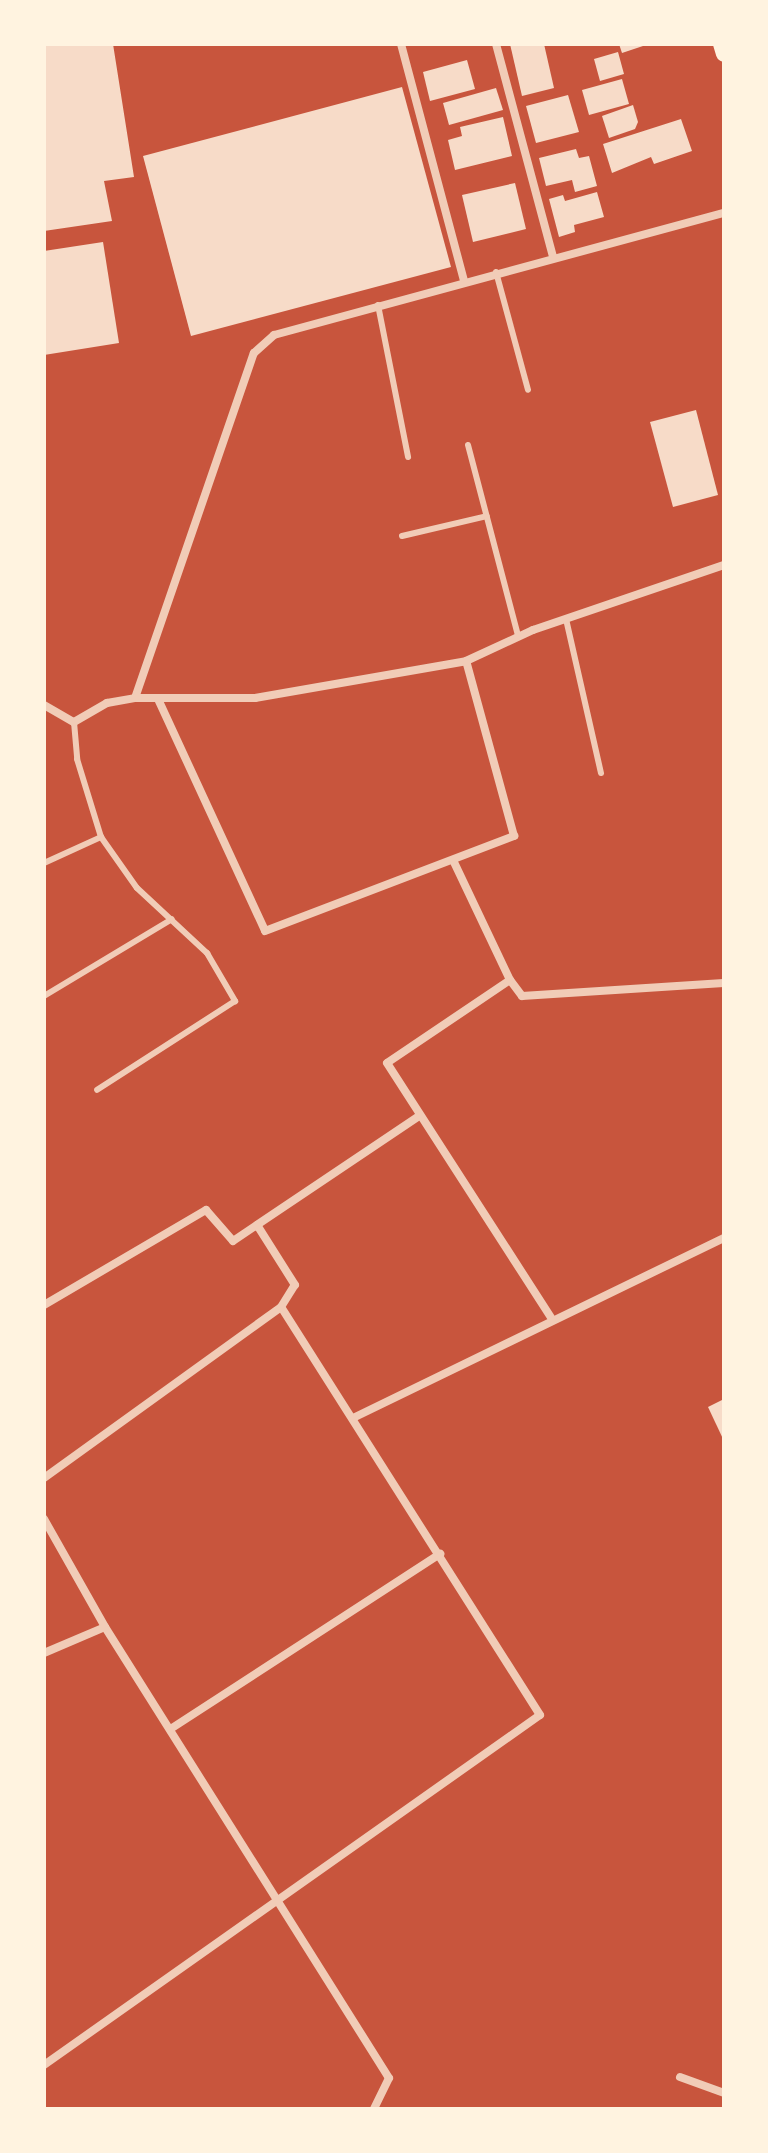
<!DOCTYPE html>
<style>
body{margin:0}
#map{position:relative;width:768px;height:2153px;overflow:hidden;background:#c8553d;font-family:"Noto Sans",sans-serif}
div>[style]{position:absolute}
.building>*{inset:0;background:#f7dbc8}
.service>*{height:6px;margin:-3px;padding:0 3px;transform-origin:3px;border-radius:3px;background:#f1ccb7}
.minor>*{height:8px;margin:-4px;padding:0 4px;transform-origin:4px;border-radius:4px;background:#f1ccb7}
.secondary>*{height:16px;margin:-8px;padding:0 8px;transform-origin:8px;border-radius:8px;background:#fff3e0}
span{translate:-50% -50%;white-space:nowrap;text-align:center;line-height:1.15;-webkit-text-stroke:7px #fff3e0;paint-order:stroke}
.frame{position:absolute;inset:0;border:46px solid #fff3e0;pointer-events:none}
</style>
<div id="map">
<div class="building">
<div style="clip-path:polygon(44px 44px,113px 44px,134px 177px,104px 181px,112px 221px,44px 231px)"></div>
<div style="clip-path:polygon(510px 44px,544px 44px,554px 88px,522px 96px)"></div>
<div style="clip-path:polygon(619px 44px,646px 44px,646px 45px,622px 53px)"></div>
<div style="clip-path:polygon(618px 52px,624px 74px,600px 81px,594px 59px)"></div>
<div style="clip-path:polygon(467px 60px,475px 89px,430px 101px,423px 72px)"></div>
<div style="clip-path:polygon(622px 79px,629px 104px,589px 115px,582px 90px)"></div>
<div style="clip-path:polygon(402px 87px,451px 267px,191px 336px,143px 156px)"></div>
<div style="clip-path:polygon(496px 88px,503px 110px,449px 125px,443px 103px)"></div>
<div style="clip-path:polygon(568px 95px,579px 132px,536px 143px,526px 106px)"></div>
<div style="clip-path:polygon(633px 105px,638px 122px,635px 129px,609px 138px,602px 116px)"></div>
<div style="clip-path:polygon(503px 117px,512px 156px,455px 170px,448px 140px,462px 136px,460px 127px)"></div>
<div style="clip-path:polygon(681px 119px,692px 151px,654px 164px,651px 157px,612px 173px,603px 144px)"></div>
<div style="clip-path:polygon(576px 149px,579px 158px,589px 156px,597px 186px,575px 192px,572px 180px,546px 186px,539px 158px)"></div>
<div style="clip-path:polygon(515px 183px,526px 229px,473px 242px,462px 195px)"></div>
<div style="clip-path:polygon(597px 192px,604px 217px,574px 225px,575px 232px,559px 237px,549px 199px,563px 195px,565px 201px)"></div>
<div style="clip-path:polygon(103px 242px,119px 343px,44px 355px,44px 251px)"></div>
<div style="clip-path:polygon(696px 410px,718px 495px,673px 507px,650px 422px)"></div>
<div style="clip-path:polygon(724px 1399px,724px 1441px,708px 1407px)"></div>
</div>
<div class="service">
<div style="left:496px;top:272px;width:122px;rotate:74.8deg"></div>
<div style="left:378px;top:305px;width:155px;rotate:78.8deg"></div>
<div style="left:468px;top:445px;width:197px;rotate:75.3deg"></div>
<div style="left:402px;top:536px;width:87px;rotate:-13.2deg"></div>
<div style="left:566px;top:619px;width:158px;rotate:77.2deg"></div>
<div style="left:74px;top:722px;width:37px;rotate:85deg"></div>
<div style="left:77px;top:759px;width:82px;rotate:72.9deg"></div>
<div style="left:101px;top:837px;width:62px;rotate:54.8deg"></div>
<div style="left:137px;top:888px;width:96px;rotate:42.9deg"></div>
<div style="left:207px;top:953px;width:56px;rotate:59.7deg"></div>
<div style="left:235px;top:1001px;width:164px;rotate:147.2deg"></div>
<div style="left:44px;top:863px;width:63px;rotate:-24.5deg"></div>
<div style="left:44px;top:996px;width:149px;rotate:-31deg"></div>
</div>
<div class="minor">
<div style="left:401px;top:44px;width:244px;rotate:75.1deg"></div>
<div style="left:496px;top:44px;width:220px;rotate:75deg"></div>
<div style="left:135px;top:698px;width:365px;rotate:-71deg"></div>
<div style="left:254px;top:353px;width:27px;rotate:-42deg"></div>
<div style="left:274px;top:335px;width:466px;rotate:-15.2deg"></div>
<div style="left:158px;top:699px;width:255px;rotate:65.2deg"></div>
<div style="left:265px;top:931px;width:267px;rotate:-20.9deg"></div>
<div style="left:514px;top:836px;width:181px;rotate:-105.3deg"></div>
<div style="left:44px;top:705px;width:34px;rotate:30deg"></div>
<div style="left:74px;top:722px;width:38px;rotate:-30deg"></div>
<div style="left:107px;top:703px;width:28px;rotate:-10deg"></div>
<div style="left:135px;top:698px;width:120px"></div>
<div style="left:255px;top:698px;width:214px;rotate:-9.9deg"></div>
<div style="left:466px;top:661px;width:74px;rotate:-24.8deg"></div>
<div style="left:533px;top:630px;width:202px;rotate:-18.8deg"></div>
<div style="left:453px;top:860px;width:133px;rotate:64.6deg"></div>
<div style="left:510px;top:980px;width:148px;rotate:146deg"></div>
<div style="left:387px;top:1063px;width:302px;rotate:57.2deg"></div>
<div style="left:510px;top:980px;width:20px;rotate:53deg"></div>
<div style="left:522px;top:996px;width:202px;rotate:-3.7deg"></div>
<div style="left:44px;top:1305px;width:188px;rotate:-30.4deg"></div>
<div style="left:206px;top:1210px;width:41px;rotate:48.9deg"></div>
<div style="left:233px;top:1241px;width:224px;rotate:-33.9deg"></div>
<div style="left:353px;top:1418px;width:412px;rotate:-25.9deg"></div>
<div style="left:44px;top:1478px;width:292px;rotate:-35.8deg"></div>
<div style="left:281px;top:1307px;width:26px;rotate:-58deg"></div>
<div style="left:295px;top:1285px;width:71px;rotate:-122.3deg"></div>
<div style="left:44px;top:1519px;width:124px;rotate:60.5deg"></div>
<div style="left:105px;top:1627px;width:533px;rotate:57.8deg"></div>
<div style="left:389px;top:2078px;width:34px;rotate:116deg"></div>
<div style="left:44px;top:1653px;width:66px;rotate:-23.1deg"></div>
<div style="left:172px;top:1728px;width:320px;rotate:-33deg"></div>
<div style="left:44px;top:2065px;width:607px;rotate:-35.21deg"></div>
<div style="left:540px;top:1715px;width:483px;rotate:-122.4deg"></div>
<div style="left:680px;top:2077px;width:47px;rotate:20deg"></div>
</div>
<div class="secondary">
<div style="left:721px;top:44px;width:10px;rotate:73deg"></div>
</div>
<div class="frame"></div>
</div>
